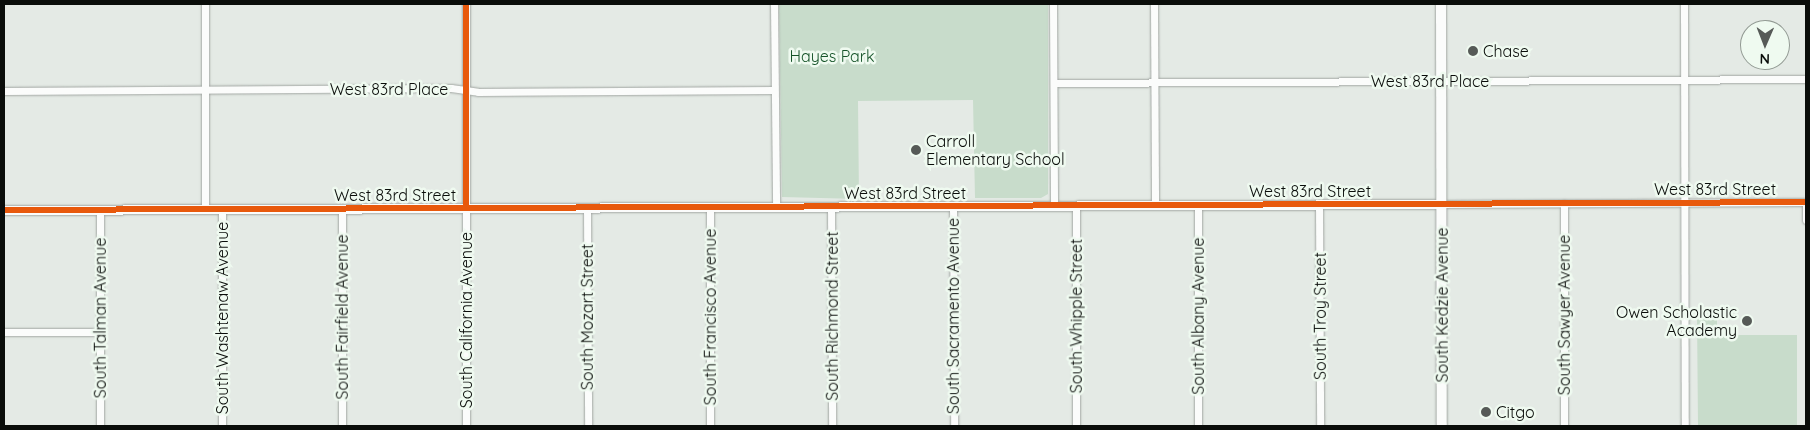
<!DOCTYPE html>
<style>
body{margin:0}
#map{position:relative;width:1810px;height:430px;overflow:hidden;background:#e4eae5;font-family:Quicksand,sans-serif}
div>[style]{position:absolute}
.green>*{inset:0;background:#c8dccb}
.roads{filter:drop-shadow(0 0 1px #a1a6a2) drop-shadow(0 0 1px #a1a6a2)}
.minor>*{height:7px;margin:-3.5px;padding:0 3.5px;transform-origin:3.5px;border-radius:3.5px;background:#fbfcfb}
.tertiary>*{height:9px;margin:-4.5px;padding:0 4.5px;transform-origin:4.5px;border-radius:4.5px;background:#fbfcfb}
.secondary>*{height:10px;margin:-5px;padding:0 5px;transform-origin:5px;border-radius:5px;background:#fbfcfb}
.cycleway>*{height:6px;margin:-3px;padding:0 3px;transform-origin:3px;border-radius:3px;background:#e8590c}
.dots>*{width:14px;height:14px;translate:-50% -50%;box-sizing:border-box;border:2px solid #effaf0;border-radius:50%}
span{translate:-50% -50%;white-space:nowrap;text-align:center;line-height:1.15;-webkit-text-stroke:5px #effaf0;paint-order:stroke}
.poi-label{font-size:16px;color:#0a0d0a}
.left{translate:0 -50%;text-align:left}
.right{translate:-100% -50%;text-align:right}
.park-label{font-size:16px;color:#165429}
.street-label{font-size:16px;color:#0a0d0a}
.frame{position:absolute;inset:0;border:5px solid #0a0d0a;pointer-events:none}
.north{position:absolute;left:1740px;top:20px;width:50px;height:50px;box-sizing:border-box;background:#effaf0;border:1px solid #939b94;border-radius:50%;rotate:181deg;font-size:14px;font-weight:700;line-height:20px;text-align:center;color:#0a0d0a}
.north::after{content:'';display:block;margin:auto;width:18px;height:22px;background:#565a57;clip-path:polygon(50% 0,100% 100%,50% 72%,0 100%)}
</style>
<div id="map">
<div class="green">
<div style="clip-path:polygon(779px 4px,1048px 4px,1048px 194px,1041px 198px,975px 198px,973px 100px,858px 101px,859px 199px,782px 197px)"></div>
<div style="clip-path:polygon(1697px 316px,1717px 316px,1717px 335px,1797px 335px,1797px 426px,1698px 426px)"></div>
</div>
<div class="roads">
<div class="minor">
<div style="left:466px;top:4px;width:422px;rotate:90deg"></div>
<div style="left:774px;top:4px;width:203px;rotate:89.4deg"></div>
<div style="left:1053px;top:4px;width:202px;rotate:89.7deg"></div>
<div style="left:1154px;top:4px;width:202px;rotate:89.7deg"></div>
<div style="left:1684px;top:4px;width:422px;rotate:89.9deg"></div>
<div style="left:1054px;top:83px;width:752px;rotate:-0.3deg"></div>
<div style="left:4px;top:91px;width:447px;rotate:-0.4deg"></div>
<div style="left:451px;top:88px;width:27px;rotate:8deg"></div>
<div style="left:478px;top:92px;width:296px;rotate:-0.4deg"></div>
<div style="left:1806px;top:202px;width:18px;rotate:90deg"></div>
<div style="left:1442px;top:204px;width:364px;rotate:-0.3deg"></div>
<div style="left:1319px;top:205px;width:221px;rotate:89.7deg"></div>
<div style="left:953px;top:206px;width:220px;rotate:89.7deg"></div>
<div style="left:1076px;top:206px;width:220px;rotate:90deg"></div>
<div style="left:710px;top:207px;width:219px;rotate:90deg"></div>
<div style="left:831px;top:207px;width:219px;rotate:89.7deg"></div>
<div style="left:587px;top:208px;width:218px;rotate:89.7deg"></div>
<div style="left:205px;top:209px;width:205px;rotate:-90deg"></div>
<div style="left:342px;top:209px;width:217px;rotate:90deg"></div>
<div style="left:4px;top:332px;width:96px"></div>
<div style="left:100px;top:426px;width:216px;rotate:-90deg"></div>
<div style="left:222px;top:426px;width:217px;rotate:-90deg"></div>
<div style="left:1198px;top:426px;width:221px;rotate:-90deg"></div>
<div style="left:1564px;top:426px;width:223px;rotate:-90deg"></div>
</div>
<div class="tertiary">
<div style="left:4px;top:210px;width:1438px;rotate:-0.24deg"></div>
</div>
<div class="secondary">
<div style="left:1441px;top:4px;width:422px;rotate:89.9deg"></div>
</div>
</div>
<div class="cycleway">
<div style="left:466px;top:4px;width:204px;rotate:90deg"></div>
<div style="left:4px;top:210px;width:1802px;rotate:-0.25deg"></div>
</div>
<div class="dots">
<div style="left:1473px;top:51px;background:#565a57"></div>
<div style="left:916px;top:150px;background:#565a57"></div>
<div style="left:1747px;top:321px;background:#565a57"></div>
<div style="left:1486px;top:412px;background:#565a57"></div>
</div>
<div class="poi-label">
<span class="left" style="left:1483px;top:51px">Chase</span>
<span class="left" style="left:926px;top:150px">Carroll<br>Elementary School</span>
<span class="right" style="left:1737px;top:321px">Owen Scholastic<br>Academy</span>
<span class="left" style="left:1496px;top:412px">Citgo</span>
</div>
<div class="park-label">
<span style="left:832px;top:56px">Hayes Park</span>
</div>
<div class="street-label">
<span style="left:1430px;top:81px">West 83rd Place</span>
<span style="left:389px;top:89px">West 83rd Place</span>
<span style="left:1715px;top:189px">West 83rd Street</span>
<span style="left:1310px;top:191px">West 83rd Street</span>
<span style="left:905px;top:193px">West 83rd Street</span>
<span style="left:395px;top:195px">West 83rd Street</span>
<span style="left:1442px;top:305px;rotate:-90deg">South Kedzie Avenue</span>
<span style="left:1564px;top:315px;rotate:-90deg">South Sawyer Avenue</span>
<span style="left:832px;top:316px;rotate:-90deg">South Richmond Street</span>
<span style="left:953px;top:316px;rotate:-90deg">South Sacramento Avenue</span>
<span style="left:1076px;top:316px;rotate:-90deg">South Whipple Street</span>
<span style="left:1198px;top:316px;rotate:-90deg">South Albany Avenue</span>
<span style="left:1320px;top:316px;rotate:-90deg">South Troy Street</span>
<span style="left:342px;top:317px;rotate:-90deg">South Fairfield Avenue</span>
<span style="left:587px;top:317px;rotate:-90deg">South Mozart Street</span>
<span style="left:710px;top:317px;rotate:-90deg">South Francisco Avenue</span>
<span style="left:100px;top:318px;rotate:-90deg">South Talman Avenue</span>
<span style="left:222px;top:318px;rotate:-90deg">South Washtenaw Avenue</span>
<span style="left:466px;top:320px;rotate:-90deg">South California Avenue</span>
</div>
<div class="frame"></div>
<div class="north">N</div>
</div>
